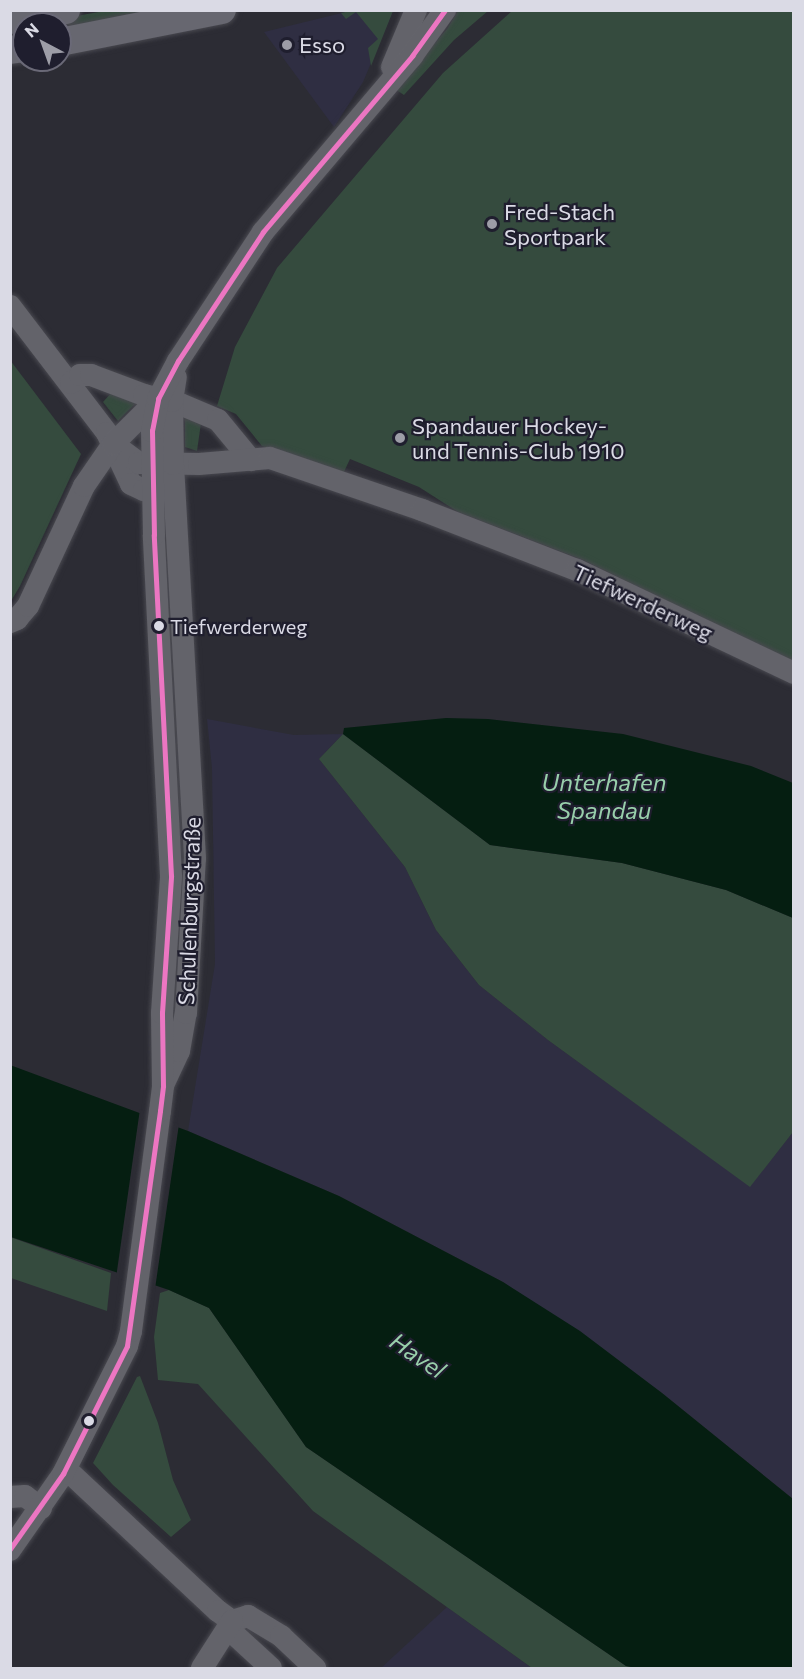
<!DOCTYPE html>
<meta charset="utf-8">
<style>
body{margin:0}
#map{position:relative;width:804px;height:1679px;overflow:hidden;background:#2c2c34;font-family:Commissioner,sans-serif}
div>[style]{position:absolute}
.built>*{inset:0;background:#2f2e42}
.green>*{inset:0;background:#354b3e}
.water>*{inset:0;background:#051e11}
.pier>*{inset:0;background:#2c2c34}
.roads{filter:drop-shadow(0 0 2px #494950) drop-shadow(0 0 2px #494950)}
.minor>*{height:22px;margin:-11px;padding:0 11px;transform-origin:11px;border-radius:11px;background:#63636a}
.major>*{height:28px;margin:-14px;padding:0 14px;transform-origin:14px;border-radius:14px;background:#676770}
.bus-1>*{height:4.5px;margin:-2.25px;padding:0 2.25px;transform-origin:2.25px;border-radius:2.25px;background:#ec76c2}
.dots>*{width:16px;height:16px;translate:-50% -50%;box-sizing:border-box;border:3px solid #1f1e2e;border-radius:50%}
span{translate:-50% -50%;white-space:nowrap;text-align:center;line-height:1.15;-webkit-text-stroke:4.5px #1f1e2e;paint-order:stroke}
.bus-label{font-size:20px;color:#dadae5}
.left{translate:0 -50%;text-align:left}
.poi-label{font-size:22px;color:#dadae5}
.street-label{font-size:22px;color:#dadae5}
.water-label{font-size:24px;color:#98cfab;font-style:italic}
.frame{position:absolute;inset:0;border:12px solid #dadae5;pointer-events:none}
.north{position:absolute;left:12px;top:12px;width:60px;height:60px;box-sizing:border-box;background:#1f1e2e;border:2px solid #6a6977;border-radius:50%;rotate:319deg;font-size:16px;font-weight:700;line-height:24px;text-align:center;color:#dadae5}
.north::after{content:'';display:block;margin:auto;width:21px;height:27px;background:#9d9da7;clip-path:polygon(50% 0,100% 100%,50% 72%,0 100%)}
</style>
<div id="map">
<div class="built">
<div style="clip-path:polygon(350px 11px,393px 11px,363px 82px,334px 127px,264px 32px)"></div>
<div style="clip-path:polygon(207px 719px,294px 735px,343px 734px,319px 759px,405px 867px,436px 930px,479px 985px,548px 1040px,750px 1186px,793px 1132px,793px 1499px,662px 1393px,503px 1282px,339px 1196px,188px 1131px,215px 964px,212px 768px)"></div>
<div style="clip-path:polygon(447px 1607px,532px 1668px,381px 1668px)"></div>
</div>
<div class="green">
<div style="clip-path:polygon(104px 11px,186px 11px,60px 35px,60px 24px,32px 24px)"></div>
<div style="clip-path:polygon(350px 11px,393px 11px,371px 66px,368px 48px,378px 39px,356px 12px,346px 19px,341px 13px)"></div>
<div style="clip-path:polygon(458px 11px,488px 11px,454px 40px,404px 95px,395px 89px,447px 29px)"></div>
<div style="clip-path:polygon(512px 11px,793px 11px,793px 662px,583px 560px,458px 512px,419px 487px,350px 459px,342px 476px,262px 446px,236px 414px,217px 406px,235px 347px,277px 268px,443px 73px)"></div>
<div style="clip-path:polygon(10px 360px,81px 454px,20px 586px,11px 601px)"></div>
<div style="clip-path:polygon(112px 392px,136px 403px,118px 421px,103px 402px)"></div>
<div style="clip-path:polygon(185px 418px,201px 423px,197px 451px,185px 447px)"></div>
<div style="clip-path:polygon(343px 734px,490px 845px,622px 863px,726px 890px,793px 918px,793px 1132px,750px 1187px,548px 1040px,479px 985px,436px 930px,405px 867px,319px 759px)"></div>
<div style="clip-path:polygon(10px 1237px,111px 1273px,107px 1311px,11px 1278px)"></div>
<div style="clip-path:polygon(169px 1290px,209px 1308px,306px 1447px,626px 1666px,636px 1668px,532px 1668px,313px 1511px,198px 1384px,158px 1380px,154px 1337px,160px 1293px)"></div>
<div style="clip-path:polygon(140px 1376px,158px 1423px,173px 1480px,191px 1520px,171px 1537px,113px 1485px,93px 1463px,137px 1377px)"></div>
</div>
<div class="water">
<div style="clip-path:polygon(446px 718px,488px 719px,623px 734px,751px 766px,793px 783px,793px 918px,726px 890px,622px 863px,490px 845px,343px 734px,344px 728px)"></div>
<div style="clip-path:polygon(10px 1065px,188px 1131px,339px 1196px,503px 1282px,580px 1331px,662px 1393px,793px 1499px,793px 1668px,636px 1668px,626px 1666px,306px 1447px,209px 1308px,169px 1290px,11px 1237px)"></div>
</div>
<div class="pier">
<div style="clip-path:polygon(140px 1109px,179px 1124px,155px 1289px,116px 1278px)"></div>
</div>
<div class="roads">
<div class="minor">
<div style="left:392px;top:67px;width:62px;rotate:-67.2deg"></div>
<div style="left:10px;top:306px;width:160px;rotate:52.6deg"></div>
<div style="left:107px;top:433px;width:56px;rotate:64.8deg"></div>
<div style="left:131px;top:484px;width:14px;rotate:25deg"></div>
<div style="left:144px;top:490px;width:9px"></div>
<div style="left:153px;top:490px;width:14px;rotate:-54deg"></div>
<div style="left:71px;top:383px;width:12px;rotate:-42deg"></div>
<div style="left:80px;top:375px;width:11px"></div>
<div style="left:91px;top:375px;width:57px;rotate:20.7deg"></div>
<div style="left:144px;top:395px;width:37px;rotate:14deg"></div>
<div style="left:180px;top:404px;width:41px;rotate:22.8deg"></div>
<div style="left:218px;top:420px;width:52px;rotate:50.5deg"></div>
<div style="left:113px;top:444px;width:32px;rotate:36deg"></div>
<div style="left:139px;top:463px;width:60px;rotate:1deg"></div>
<div style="left:199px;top:464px;width:71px;rotate:-4.8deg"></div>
<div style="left:270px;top:458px;width:161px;rotate:18.9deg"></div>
<div style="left:422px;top:510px;width:166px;rotate:21.2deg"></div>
<div style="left:577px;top:570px;width:240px;rotate:25.4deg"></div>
<div style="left:10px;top:622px;width:8px;rotate:-23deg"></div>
<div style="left:17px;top:619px;width:17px;rotate:-50deg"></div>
<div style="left:28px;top:606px;width:132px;rotate:-65deg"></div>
<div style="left:84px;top:486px;width:51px;rotate:-55.4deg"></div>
<div style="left:113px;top:444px;width:64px;rotate:-45deg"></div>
<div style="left:164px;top:1083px;width:35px;rotate:-65deg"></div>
<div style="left:179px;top:1051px;width:39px;rotate:-80deg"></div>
<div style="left:186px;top:1013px;width:155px;rotate:-86.7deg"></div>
<div style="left:195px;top:858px;width:395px;rotate:-93.2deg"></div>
<div style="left:173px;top:464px;width:63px;rotate:-90.9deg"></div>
<div style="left:172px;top:401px;width:24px;rotate:-81deg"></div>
<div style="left:66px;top:1469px;width:208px;rotate:43.1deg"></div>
<div style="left:218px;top:1611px;width:17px;rotate:36deg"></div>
<div style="left:232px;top:1621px;width:13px;rotate:81deg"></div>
<div style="left:234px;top:1634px;width:50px;rotate:42.6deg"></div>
<div style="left:10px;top:1497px;width:15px;rotate:-4deg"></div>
<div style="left:25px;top:1496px;width:20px;rotate:37deg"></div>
<div style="left:10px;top:1550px;width:93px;rotate:-55.1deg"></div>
<div style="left:63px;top:1474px;width:143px;rotate:-63.4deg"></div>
<div style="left:127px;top:1346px;width:16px;rotate:-75deg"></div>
<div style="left:131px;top:1331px;width:222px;rotate:-82.5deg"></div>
<div style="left:160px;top:1111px;width:25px;rotate:-83deg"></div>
<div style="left:163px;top:1086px;width:73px;rotate:-90.8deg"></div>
<div style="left:162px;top:1013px;width:137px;rotate:-86.2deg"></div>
<div style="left:171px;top:876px;width:341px;rotate:-92.9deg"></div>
<div style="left:154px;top:535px;width:104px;rotate:-91.1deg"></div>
<div style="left:152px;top:431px;width:33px;rotate:-79deg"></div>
<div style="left:158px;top:399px;width:43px;rotate:-62.2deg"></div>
<div style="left:178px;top:361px;width:154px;rotate:-56.6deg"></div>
<div style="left:263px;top:232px;width:231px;rotate:-49.7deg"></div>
<div style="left:412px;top:56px;width:57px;rotate:-54.3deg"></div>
<div style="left:232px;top:1621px;width:17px;rotate:-17deg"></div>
<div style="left:248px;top:1616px;width:39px;rotate:31deg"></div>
<div style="left:281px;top:1636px;width:47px;rotate:43.3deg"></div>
<div style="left:202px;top:1668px;width:56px;rotate:-57.4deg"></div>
</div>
<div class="major">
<div style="left:10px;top:20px;width:57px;rotate:-10.1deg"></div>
<div style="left:60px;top:42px;width:165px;rotate:-11.2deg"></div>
<div style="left:10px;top:50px;width:14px;rotate:-8deg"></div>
</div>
</div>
<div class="bus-1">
<div style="left:10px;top:1549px;width:92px;rotate:-54.8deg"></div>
<div style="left:63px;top:1474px;width:143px;rotate:-63.4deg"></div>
<div style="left:127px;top:1346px;width:237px;rotate:-82deg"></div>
<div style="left:160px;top:1111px;width:25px;rotate:-83deg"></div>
<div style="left:163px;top:1086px;width:73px;rotate:-90.8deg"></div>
<div style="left:162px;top:1013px;width:137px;rotate:-86.2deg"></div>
<div style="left:171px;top:876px;width:341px;rotate:-92.9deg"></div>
<div style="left:154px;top:535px;width:104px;rotate:-91.1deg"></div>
<div style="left:152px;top:431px;width:33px;rotate:-79deg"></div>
<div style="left:158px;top:399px;width:43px;rotate:-62.2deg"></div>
<div style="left:178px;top:361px;width:154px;rotate:-56.6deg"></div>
<div style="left:263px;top:232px;width:231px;rotate:-49.7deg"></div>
<div style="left:412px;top:56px;width:57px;rotate:-54.3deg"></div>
</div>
<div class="dots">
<div style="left:287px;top:45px;background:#9d9da7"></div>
<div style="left:492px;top:224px;background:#9d9da7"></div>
<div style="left:400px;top:438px;background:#9d9da7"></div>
<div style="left:159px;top:626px;background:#dadae5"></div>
<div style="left:89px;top:1421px;background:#dadae5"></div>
</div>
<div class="bus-label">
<span class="left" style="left:170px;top:626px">Tiefwerderweg</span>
</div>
<div class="poi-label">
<span class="left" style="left:299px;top:45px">Esso</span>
<span class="left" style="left:504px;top:224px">Fred-Stach<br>Sportpark</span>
<span class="left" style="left:412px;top:438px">Spandauer Hockey-<br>und Tennis-Club 1910</span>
</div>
<div class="street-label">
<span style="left:643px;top:602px;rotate:25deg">Tiefwerderweg</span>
<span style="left:189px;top:911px;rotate:-88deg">Schulenburgstraße</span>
</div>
<div class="water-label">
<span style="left:604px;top:796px">Unterhafen<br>Spandau</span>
<span style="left:418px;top:1355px;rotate:34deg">Havel</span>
</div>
<div class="frame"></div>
<div class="north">N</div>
</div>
